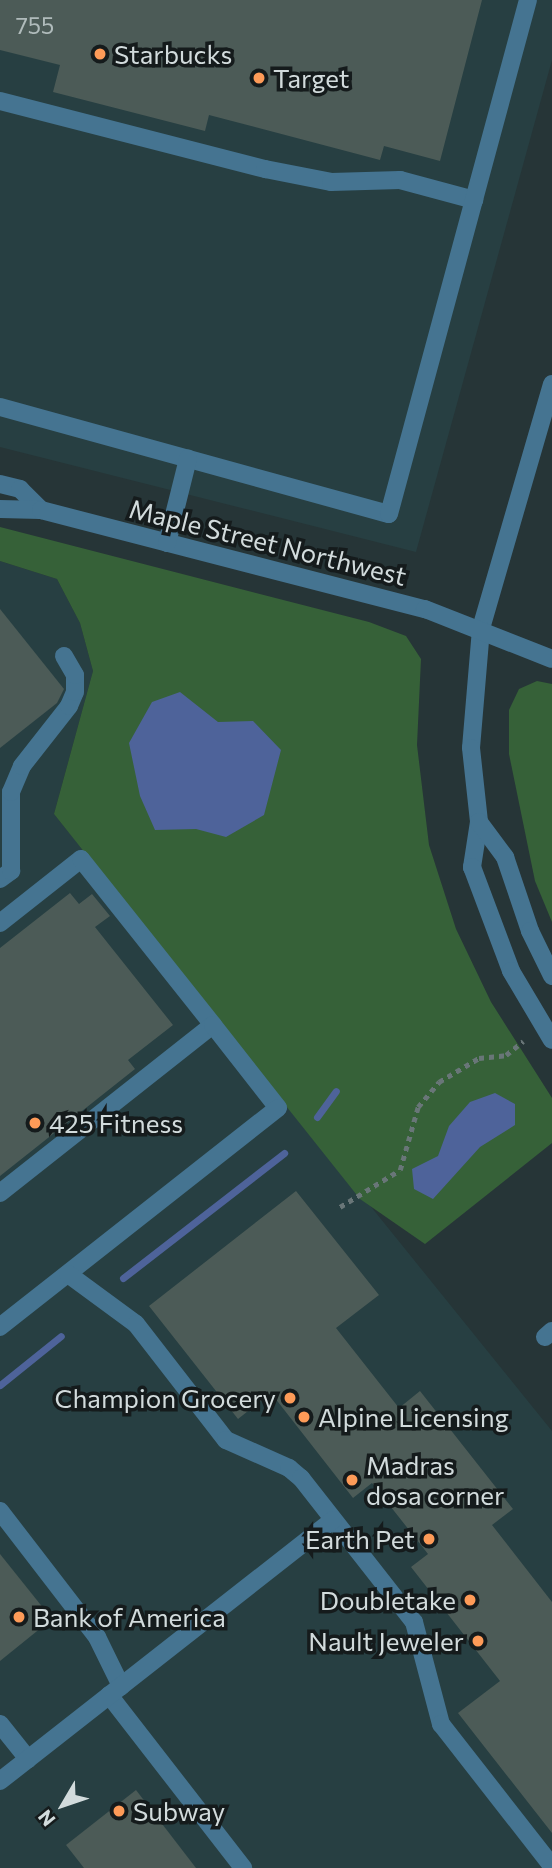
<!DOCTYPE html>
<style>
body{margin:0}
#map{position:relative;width:552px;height:1868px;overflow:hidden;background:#263537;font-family:Commissioner,sans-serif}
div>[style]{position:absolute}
.built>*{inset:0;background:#273f42}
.green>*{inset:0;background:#366138}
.water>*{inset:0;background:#4e639a}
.stream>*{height:7px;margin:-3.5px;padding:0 3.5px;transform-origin:3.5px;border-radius:3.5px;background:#4e639a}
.building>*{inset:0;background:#4c5b57}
.path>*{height:4.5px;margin-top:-2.25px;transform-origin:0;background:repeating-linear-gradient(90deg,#697678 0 5px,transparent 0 10px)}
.minor>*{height:18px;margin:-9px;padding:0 9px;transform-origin:9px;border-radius:9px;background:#457491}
.dots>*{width:19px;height:19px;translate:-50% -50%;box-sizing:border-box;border:4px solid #151b1c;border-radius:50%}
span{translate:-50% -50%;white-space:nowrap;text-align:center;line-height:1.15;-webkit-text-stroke:7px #151b1c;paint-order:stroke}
.number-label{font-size:23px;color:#b0bbbb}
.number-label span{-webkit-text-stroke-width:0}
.poi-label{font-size:26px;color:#d2dbdc}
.left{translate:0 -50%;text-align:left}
.right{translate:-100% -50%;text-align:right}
.street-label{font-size:26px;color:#d2dbdc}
.north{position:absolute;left:28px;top:1770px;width:70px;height:70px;-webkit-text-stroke:5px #151b1c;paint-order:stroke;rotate:231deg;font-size:19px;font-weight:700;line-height:28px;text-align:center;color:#d2dbdc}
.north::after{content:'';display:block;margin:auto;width:24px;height:32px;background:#d2dbdc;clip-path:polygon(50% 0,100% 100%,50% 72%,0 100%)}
</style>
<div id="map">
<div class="built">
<div style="clip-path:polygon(0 0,552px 0,552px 60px,416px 552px,0 447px)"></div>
<div style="clip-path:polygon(0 561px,57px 579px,80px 623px,93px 671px,54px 814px,552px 1431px,552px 1868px,0 1868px)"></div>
</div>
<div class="green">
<div style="clip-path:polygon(0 527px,369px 622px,406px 636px,421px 659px,417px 745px,429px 845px,456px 929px,491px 1002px,552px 1098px,552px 1143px,425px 1244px,360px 1199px,54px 814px,93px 671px,80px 623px,57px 579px,0 561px)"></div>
<div style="clip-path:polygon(537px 681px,552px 684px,552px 922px,535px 881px,509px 754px,509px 710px,519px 689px)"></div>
</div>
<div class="water">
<div style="clip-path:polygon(180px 692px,218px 722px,253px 721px,281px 750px,264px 815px,226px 837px,196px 829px,155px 830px,140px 796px,129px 743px,152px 702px)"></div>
<div style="clip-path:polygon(495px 1093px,515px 1104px,515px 1125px,480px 1147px,433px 1199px,414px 1189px,412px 1169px,438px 1156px,449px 1126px,470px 1102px)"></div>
</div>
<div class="stream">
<div style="left:317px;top:1117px;width:32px;rotate:-54deg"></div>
<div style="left:123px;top:1278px;width:204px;rotate:-37.8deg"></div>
<div style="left:0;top:1385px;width:78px;rotate:-38.8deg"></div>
</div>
<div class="building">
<div style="clip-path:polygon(0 0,482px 0,440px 161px,384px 146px,380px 160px,209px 115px,205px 131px,53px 92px,60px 65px,0 50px)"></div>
<div style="clip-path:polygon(0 609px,64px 689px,57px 703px,0 748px)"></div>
<div style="clip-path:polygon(70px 893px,79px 904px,92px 894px,110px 916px,95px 927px,173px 1025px,128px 1060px,135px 1069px,0 1176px,0 948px)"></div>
<div style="clip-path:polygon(296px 1191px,379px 1295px,336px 1328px,399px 1408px,420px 1391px,513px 1509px,492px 1525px,552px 1602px,552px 1833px,458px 1713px,500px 1681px,411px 1567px,428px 1554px,372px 1483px,353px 1498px,271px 1393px,238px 1419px,149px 1306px)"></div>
<div style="clip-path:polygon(0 1554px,52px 1619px,0 1661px)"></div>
<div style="clip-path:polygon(136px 1790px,196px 1868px,84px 1868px,66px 1845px)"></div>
</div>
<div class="path">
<div style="left:340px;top:1207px;width:70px;rotate:-31.7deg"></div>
<div style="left:400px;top:1170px;width:66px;rotate:-74.1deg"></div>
<div style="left:418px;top:1107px;width:33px;rotate:-50deg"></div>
<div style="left:439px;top:1082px;width:47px;rotate:-31deg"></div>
<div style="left:479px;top:1058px;width:27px;rotate:-6deg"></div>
<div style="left:506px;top:1055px;width:22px;rotate:-39deg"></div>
</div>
<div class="minor">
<div style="left:0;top:101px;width:274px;rotate:14.4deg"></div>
<div style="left:265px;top:169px;width:67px;rotate:11.1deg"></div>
<div style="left:331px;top:182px;width:69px;rotate:-1.7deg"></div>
<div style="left:400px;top:180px;width:77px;rotate:15.1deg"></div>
<div style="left:552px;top:384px;width:255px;rotate:106.2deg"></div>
<div style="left:481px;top:629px;width:119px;rotate:94.8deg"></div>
<div style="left:471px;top:748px;width:74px;rotate:83.8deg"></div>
<div style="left:479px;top:822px;width:46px;rotate:98.8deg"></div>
<div style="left:472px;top:867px;width:111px;rotate:69.4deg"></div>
<div style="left:511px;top:971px;width:80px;rotate:59.3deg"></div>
<div style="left:0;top:407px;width:403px;rotate:15.4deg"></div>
<div style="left:389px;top:514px;width:532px;rotate:-74.87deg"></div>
<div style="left:0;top:484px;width:21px;rotate:14deg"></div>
<div style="left:20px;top:489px;width:30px;rotate:45deg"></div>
<div style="left:0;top:509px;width:41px;rotate:1.4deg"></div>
<div style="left:41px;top:510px;width:397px;rotate:14.5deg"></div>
<div style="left:425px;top:609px;width:136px;rotate:21.5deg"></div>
<div style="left:167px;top:543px;width:87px;rotate:-76deg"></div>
<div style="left:479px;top:822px;width:44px;rotate:53.4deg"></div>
<div style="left:505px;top:857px;width:78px;rotate:71.3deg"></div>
<div style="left:530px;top:931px;width:50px;rotate:63.9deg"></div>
<div style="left:0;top:879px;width:14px;rotate:-36deg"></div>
<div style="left:11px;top:871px;width:79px;rotate:-90deg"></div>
<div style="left:11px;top:792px;width:28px;rotate:-67deg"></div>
<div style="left:22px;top:766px;width:76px;rotate:-51.9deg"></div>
<div style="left:69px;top:706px;width:15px;rotate:-67deg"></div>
<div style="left:75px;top:692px;width:17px;rotate:-90deg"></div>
<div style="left:75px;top:675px;width:22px;rotate:-120deg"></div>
<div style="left:0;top:923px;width:103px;rotate:-38.3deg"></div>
<div style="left:81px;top:859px;width:212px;rotate:51.5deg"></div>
<div style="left:0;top:1193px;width:271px;rotate:-38.3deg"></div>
<div style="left:213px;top:1025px;width:105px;rotate:51.9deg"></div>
<div style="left:278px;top:1108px;width:354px;rotate:141.8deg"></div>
<div style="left:68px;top:1274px;width:84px;rotate:36.3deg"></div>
<div style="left:136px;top:1324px;width:147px;rotate:52.2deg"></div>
<div style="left:226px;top:1440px;width:69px;rotate:24deg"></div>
<div style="left:289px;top:1468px;width:16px;rotate:40deg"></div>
<div style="left:301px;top:1478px;width:183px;rotate:51.9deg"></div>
<div style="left:414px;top:1622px;width:106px;rotate:75.2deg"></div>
<div style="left:441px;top:1724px;width:180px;rotate:52deg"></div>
<div style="left:545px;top:1337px;width:9px;rotate:-41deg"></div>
<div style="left:0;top:1511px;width:159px;rotate:52.4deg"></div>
<div style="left:97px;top:1637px;width:55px;rotate:63.9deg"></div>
<div style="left:109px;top:1695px;width:219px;rotate:52.2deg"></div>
<div style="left:0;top:1724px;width:45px;rotate:51.3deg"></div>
<div style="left:0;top:1781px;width:423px;rotate:-38.1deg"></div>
</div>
<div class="dots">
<div style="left:100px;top:54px;background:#fe9b58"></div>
<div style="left:259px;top:78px;background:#fe9b58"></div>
<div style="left:35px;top:1123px;background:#fe9b58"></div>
<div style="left:290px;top:1398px;background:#fe9b58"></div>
<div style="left:304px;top:1417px;background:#fe9b58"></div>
<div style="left:352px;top:1480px;background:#fe9b58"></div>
<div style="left:429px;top:1539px;background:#fe9b58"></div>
<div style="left:470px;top:1600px;background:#fe9b58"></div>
<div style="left:19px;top:1617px;background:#fe9b58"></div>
<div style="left:478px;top:1641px;background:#fe9b58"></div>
<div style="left:119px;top:1811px;background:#fe9b58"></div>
</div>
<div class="number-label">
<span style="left:35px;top:25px">755</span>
</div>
<div class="poi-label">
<span class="left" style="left:114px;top:54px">Starbucks</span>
<span class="left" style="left:273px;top:78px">Target</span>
<span class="left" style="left:49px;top:1123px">425 Fitness</span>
<span class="right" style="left:276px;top:1398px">Champion Grocery</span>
<span class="left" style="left:318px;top:1417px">Alpine Licensing</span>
<span class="left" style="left:366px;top:1480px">Madras<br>dosa corner</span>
<span class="right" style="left:415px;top:1539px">Earth Pet</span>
<span class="right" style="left:456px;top:1600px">Doubletake</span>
<span class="left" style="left:33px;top:1617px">Bank of America</span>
<span class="right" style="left:464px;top:1641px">Nault Jeweler</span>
<span class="left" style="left:133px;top:1811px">Subway</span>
</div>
<div class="street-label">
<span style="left:268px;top:542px;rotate:14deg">Maple Street Northwest</span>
</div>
<div class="north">N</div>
</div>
